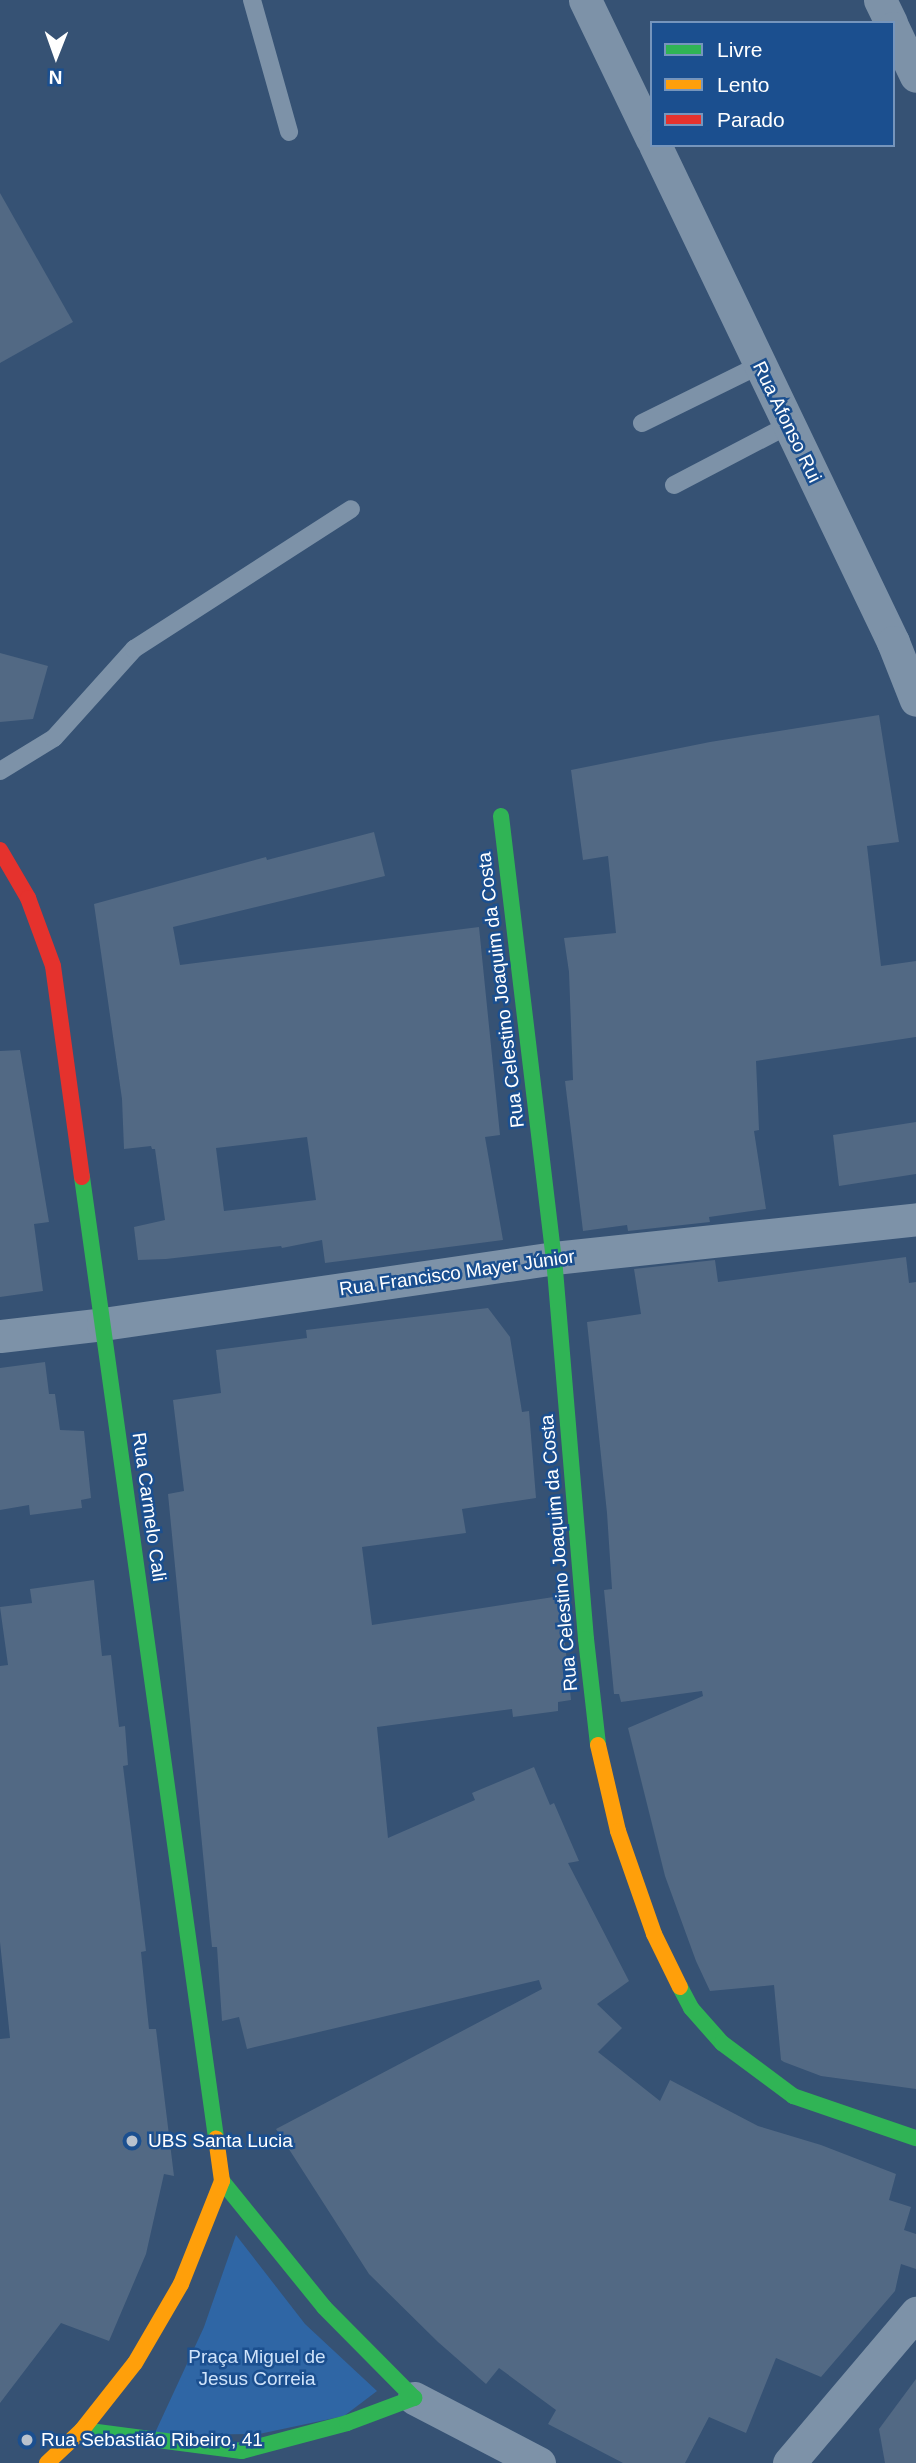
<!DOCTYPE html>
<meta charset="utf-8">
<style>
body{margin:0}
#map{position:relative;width:916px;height:2463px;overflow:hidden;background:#365274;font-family:Arial,sans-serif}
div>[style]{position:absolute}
.green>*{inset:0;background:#2f66a5}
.building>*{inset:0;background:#526984}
.lane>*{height:18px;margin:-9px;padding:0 9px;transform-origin:9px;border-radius:9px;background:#7d92a8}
.street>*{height:33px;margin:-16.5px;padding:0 16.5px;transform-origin:16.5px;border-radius:16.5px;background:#7d92a8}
.fast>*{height:16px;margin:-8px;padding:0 8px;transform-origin:8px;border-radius:8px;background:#30b455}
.slow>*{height:16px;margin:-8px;padding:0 8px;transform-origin:8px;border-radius:8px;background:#ff9f0a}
.jam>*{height:16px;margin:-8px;padding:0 8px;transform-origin:8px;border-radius:8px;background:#e5322d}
.dots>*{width:19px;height:19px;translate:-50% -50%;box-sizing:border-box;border:4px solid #1b4f8f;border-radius:50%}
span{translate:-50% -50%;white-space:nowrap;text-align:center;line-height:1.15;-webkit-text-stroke:5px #1b4f8f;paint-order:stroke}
.street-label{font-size:19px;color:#fff}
.poi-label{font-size:19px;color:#fff}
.left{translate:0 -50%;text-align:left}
.park-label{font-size:19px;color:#cfe3fa}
.legend{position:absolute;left:650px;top:21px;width:245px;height:126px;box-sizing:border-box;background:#1b4f8f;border:2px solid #7695bc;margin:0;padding:9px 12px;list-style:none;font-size:21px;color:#fff}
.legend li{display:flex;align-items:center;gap:14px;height:35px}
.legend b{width:35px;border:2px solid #7695bc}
.north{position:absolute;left:21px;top:21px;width:70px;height:70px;-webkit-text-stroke:5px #1b4f8f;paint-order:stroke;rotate:181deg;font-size:19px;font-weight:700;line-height:28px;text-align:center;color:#fff}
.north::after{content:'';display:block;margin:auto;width:24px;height:32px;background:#fff;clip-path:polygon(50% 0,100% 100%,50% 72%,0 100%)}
</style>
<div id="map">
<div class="green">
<div style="clip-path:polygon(236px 2235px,305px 2324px,377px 2391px,344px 2416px,259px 2434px,154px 2435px,204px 2327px)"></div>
</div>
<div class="building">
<div style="clip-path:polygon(0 193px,73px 322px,0 363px)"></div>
<div style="clip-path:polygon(0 653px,48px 666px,33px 719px,0 722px)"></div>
<div style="clip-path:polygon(879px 715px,899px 842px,867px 846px,881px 966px,916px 961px,916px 1037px,756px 1061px,759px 1130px,754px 1131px,766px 1209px,709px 1217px,710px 1222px,628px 1231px,627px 1225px,583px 1231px,565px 1081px,573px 1080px,569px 972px,564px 938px,616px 933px,608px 856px,583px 860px,571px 770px,710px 742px)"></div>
<div style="clip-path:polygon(evenodd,374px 832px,385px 876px,173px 927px,180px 965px,479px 927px,500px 1135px,485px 1137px,503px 1240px,325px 1263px,322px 1240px,282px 1248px,281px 1246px,166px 1259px,138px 1260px,134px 1227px,165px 1220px,155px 1149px,152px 1149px,151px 1146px,124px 1149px,122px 1099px,94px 904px,266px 857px,267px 860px,374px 832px,307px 1137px,316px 1200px,224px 1211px,216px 1148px,307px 1137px)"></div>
<div style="clip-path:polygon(20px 1050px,49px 1222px,34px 1224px,43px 1291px,0 1297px,0 1051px)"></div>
<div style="clip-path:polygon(916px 1122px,916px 1174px,839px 1186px,833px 1135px)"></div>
<div style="clip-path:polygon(906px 1257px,909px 1283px,916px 1282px,916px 2089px,821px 2076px,784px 2062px,781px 2060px,774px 1985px,710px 1991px,696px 1961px,665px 1876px,628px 1728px,703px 1696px,702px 1691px,621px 1702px,619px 1694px,614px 1694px,604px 1590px,612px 1589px,607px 1513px,587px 1322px,641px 1314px,634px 1269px,715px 1260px,718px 1282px)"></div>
<div style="clip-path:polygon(488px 1308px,510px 1337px,522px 1412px,529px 1411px,536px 1498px,462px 1509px,466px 1533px,362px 1547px,372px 1625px,560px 1596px,571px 1700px,558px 1702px,558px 1711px,513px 1717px,512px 1709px,377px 1727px,388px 1838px,475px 1800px,472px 1793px,534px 1767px,550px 1805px,554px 1803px,579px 1861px,568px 1863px,629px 1981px,597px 2004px,622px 2028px,598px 2052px,660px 2101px,670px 2080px,758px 2126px,821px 2145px,896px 2174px,889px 2200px,911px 2207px,904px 2230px,916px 2234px,916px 2269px,901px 2264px,895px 2291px,821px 2377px,776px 2358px,746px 2433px,709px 2417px,685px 2463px,623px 2463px,548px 2424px,556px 2410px,499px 2368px,486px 2384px,438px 2342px,369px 2274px,276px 2129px,542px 1989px,539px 1980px,247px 2049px,239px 2017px,222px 2021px,217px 1947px,212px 1947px,168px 1494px,184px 1491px,173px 1400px,221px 1393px,216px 1350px,307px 1338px,306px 1330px)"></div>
<div style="clip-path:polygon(45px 1362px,49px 1394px,55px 1394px,60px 1430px,84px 1431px,91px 1498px,81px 1500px,82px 1508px,30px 1515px,29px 1505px,0 1510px,0 1368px)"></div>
<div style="clip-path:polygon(94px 1580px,102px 1656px,111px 1655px,119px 1727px,125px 1726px,128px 1765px,123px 1766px,146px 1951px,141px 1952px,149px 2029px,156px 2029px,174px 2176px,164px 2174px,146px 2254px,109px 2341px,61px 2323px,0 2403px,0 2039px,10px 2038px,0 1942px,0 1666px,8px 1665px,0 1607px,32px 1603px,30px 1589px)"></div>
<div style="clip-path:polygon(916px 2379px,916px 2463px,885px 2463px,879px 2429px)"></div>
</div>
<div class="lane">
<div style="left:252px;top:0;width:137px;rotate:74.3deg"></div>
<div style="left:642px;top:423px;width:131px;rotate:-26.2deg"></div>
<div style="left:674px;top:485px;width:130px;rotate:-27.6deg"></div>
<div style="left:0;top:771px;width:63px;rotate:-31.4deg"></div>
<div style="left:54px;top:738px;width:120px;rotate:-48deg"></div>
<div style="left:134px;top:649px;width:258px;rotate:-32.8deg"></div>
</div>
<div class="street">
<div style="left:585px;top:0;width:154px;rotate:64.3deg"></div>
<div style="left:880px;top:0;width:25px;rotate:64deg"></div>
<div style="left:893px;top:28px;width:53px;rotate:64.4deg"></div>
<div style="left:655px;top:145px;width:551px;rotate:64.41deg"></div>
<div style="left:893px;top:642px;width:62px;rotate:68.4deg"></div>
<div style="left:0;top:1336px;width:104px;rotate:-6.6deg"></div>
<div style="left:103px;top:1324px;width:456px;rotate:-8.3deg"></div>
<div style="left:554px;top:1258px;width:364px;rotate:-6.1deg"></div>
<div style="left:414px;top:2398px;width:141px;rotate:27.5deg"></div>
<div style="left:789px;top:2463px;width:197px;rotate:-49.7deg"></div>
</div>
<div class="fast">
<div style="left:501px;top:816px;width:445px;rotate:83.2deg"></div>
<div style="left:554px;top:1258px;width:382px;rotate:85.2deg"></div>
<div style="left:586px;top:1639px;width:107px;rotate:83.5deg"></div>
<div style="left:82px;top:1177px;width:970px;rotate:82.06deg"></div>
<div style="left:680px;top:1987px;width:24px;rotate:62deg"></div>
<div style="left:691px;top:2008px;width:47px;rotate:48.5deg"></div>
<div style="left:722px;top:2043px;width:89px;rotate:36.7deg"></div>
<div style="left:793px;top:2096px;width:130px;rotate:18.9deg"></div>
<div style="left:82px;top:2430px;width:161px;rotate:7.5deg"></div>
<div style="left:242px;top:2451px;width:109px;rotate:-14.9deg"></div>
<div style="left:347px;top:2423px;width:72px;rotate:-20.5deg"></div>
<div style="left:414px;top:2398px;width:128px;rotate:-134.7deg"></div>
<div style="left:324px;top:2307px;width:162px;rotate:-129deg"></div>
</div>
<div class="slow">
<div style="left:598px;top:1745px;width:88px;rotate:76.9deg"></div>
<div style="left:618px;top:1831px;width:109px;rotate:70.7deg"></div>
<div style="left:654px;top:1934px;width:59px;rotate:63.9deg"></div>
<div style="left:47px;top:2463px;width:48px;rotate:-43.3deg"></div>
<div style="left:82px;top:2430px;width:85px;rotate:-51.7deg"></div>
<div style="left:135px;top:2363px;width:91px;rotate:-59.8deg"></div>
<div style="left:181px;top:2284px;width:111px;rotate:-68.3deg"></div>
<div style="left:222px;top:2181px;width:43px;rotate:-97.9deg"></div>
</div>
<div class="jam">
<div style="left:0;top:850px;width:56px;rotate:59.7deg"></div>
<div style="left:28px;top:898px;width:72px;rotate:69.8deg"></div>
<div style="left:53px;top:966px;width:213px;rotate:82.2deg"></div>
</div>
<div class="dots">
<div style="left:132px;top:2141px;background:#b9c2ce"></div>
<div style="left:27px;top:2440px;background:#b9c2ce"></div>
</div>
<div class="street-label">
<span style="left:787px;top:422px;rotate:64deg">Rua Afonso Rui</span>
<span style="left:501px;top:990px;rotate:-97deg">Rua Celestino Joaquim da Costa</span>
<span style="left:457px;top:1273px;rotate:-8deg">Rua Francisco Mayer Júnior</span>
<span style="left:149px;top:1507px;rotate:82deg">Rua Carmelo Cali</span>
<span style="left:559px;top:1553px;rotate:-95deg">Rua Celestino Joaquim da Costa</span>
</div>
<div class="poi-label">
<span class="left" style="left:148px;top:2141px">UBS Santa Lucia</span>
<span class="left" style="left:41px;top:2440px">Rua Sebastião Ribeiro, 41</span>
</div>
<div class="park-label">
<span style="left:257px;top:2368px">Praça Miguel de<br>Jesus Correia</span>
</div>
<ul class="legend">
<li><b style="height:9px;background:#30b455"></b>Livre</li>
<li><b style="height:9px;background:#ff9f0a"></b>Lento</li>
<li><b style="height:9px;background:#e5322d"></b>Parado</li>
</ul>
<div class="north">N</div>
</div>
